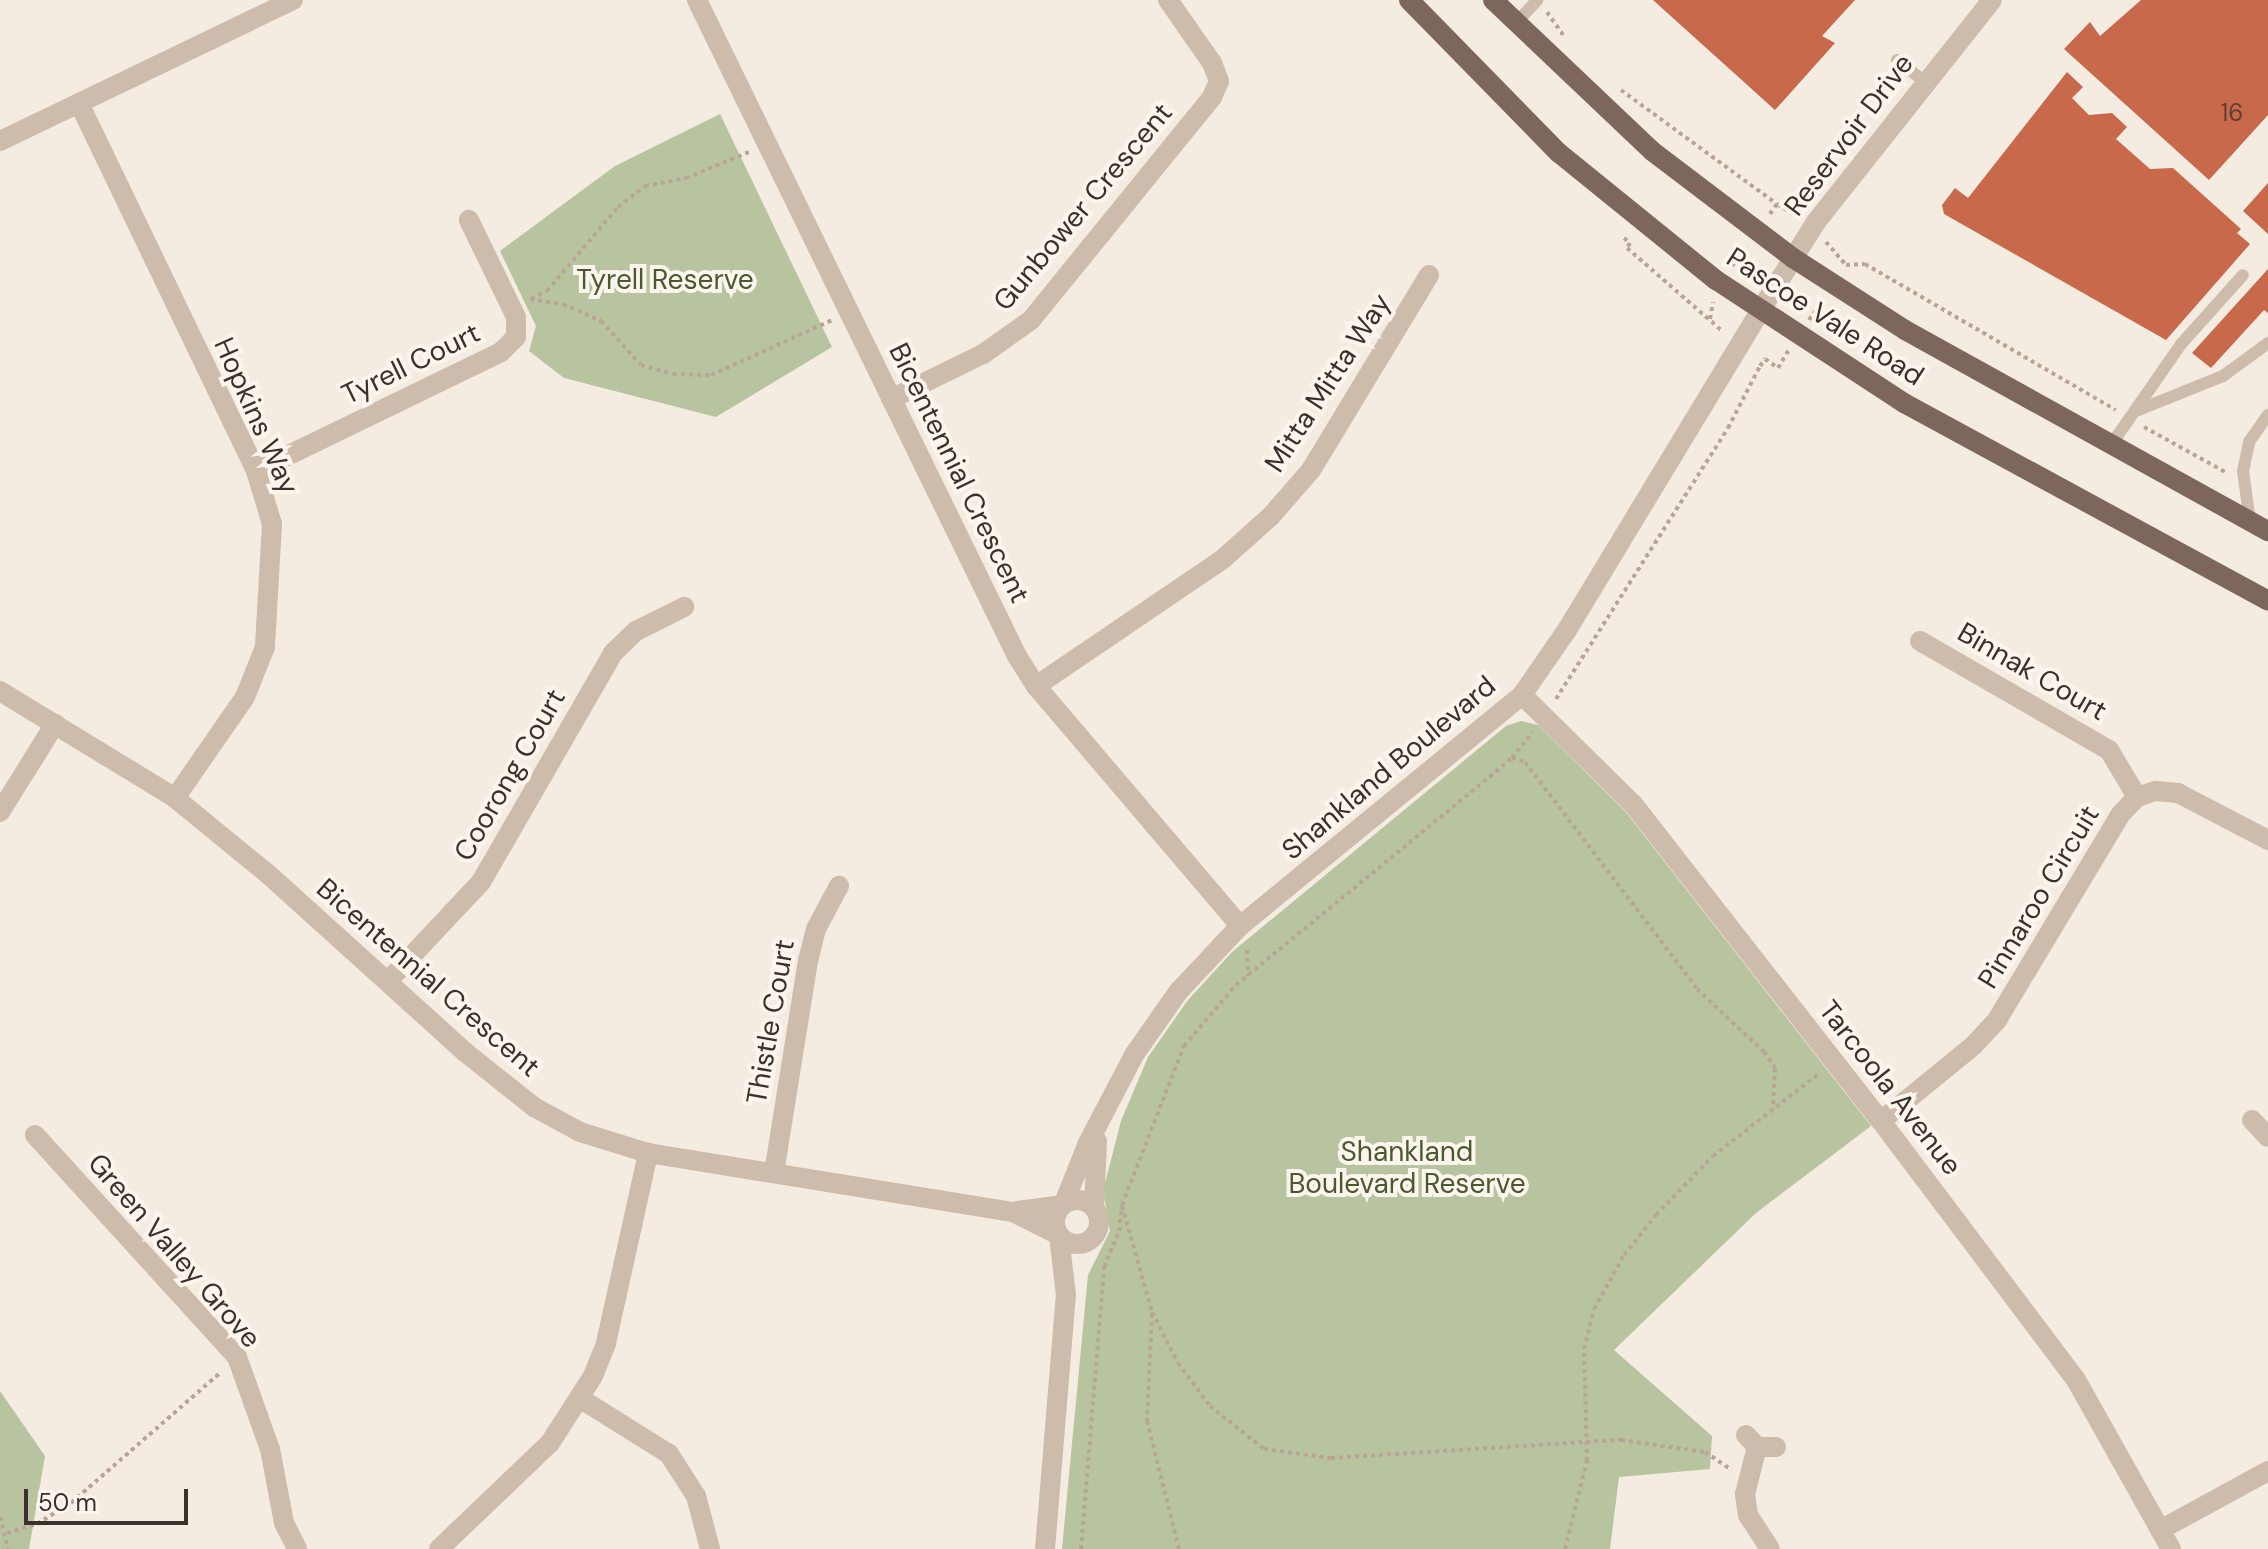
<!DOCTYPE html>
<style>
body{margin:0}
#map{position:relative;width:2268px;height:1549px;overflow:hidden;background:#f4ebe1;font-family:"DM Sans",sans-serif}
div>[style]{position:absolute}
.green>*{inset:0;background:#b8c4a0}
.building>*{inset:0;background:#c8694b}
.path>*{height:4px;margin-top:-2px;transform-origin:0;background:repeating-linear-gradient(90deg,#b9a596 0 4px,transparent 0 8px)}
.service>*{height:12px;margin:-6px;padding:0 6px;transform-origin:6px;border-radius:6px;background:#cdbbac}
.minor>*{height:20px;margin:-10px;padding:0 10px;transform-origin:10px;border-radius:10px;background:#cdbbac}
.tertiary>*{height:20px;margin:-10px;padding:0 10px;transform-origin:10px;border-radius:10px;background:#cdbbac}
.tertiary>.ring{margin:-10px;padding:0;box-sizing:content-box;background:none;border:20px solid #cdbbac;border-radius:50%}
.primary>*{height:20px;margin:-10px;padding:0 10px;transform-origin:10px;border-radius:10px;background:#7d675c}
span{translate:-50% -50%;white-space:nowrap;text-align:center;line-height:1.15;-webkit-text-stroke:8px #fbf5ee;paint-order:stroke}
.number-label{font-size:24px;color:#5e3e33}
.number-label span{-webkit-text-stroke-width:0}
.street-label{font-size:28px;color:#3b302b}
.park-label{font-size:28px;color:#4a5a2e}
.scale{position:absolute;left:24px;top:1489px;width:164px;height:36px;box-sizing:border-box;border:4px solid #3b302b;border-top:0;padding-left:10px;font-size:24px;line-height:28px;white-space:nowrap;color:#3b302b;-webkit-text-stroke:6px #fbf5ee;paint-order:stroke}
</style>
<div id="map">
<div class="green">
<div style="clip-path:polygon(720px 114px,832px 347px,716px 417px,564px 378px,529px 351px,536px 326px,500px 251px,615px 166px)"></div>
<div style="clip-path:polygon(1521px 721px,1538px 725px,1625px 811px,1871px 1126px,1756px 1213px,1614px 1350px,1712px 1436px,1710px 1469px,1619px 1477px,1610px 1549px,1062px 1549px,1088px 1275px,1110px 1231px,1103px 1191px,1121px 1121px,1148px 1057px,1188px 1000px,1232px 952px,1506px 726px)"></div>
<div style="clip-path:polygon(0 1391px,45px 1456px,29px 1549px,0 1549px)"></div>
</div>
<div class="building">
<div style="clip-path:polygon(1653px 0,1855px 0,1822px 36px,1835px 43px,1775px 110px)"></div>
<div style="clip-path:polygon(2141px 0,2268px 0,2268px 115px,2209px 180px,2064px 49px,2090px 22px,2100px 36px)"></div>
<div style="clip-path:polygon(2067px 72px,2083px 87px,2072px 98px,2089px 115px,2112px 113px,2127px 127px,2116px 139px,2150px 169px,2173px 168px,2241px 229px,2237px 233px,2250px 244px,2166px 340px,1944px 214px,1942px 205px,1955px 188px,1968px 198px)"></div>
<div style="clip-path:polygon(2268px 183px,2268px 234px,2243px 211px)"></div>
<div style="clip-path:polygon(2268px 269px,2268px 313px,2264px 310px,2211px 368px,2192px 353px)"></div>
</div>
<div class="path">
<div style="left:1547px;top:12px;width:32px;rotate:55deg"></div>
<div style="left:1621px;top:90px;width:193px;rotate:36.2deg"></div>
<div style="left:1770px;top:214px;width:12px;rotate:-55deg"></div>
<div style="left:1777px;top:204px;width:22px;rotate:32deg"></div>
<div style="left:1624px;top:238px;width:8px;rotate:40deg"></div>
<div style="left:1630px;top:243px;width:6px;rotate:121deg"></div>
<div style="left:1627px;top:248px;width:126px;rotate:41.1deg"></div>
<div style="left:1826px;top:242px;width:30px;rotate:49deg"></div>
<div style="left:1846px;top:265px;width:19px;rotate:-3deg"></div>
<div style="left:1865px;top:264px;width:290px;rotate:30.2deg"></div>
<div style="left:1732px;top:266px;width:24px;rotate:-54deg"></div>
<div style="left:530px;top:299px;width:33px;rotate:9deg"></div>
<div style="left:563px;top:304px;width:42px;rotate:24.1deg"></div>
<div style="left:601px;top:321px;width:59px;rotate:47.7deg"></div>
<div style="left:641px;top:365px;width:33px;rotate:16deg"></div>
<div style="left:673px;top:374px;width:38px;rotate:2deg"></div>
<div style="left:711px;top:375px;width:133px;rotate:-24.4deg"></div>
<div style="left:531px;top:299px;width:18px;rotate:-27deg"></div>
<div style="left:547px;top:291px;width:110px;rotate:-49.8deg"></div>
<div style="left:618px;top:207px;width:34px;rotate:-38deg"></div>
<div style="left:645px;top:186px;width:42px;rotate:-11deg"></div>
<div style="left:686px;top:178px;width:68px;rotate:-22.4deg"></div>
<div style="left:1710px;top:319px;width:17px;rotate:-80deg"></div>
<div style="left:1809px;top:320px;width:24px;rotate:-54deg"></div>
<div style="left:2144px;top:427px;width:95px;rotate:29deg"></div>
<div style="left:1556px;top:699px;width:321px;rotate:-57.6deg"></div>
<div style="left:1728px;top:428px;width:70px;rotate:-62.7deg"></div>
<div style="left:1760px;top:366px;width:9px;rotate:-54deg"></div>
<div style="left:1765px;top:359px;width:16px;rotate:35deg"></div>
<div style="left:1778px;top:368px;width:21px;rotate:-59deg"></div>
<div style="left:1512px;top:758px;width:14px;rotate:17deg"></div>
<div style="left:1525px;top:762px;width:285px;rotate:52.8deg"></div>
<div style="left:1697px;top:989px;width:92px;rotate:43.2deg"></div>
<div style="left:1764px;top:1052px;width:19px;rotate:55deg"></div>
<div style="left:1775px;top:1068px;width:41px;rotate:92.8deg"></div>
<div style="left:1247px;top:950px;width:26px;rotate:88deg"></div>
<div style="left:1122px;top:1206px;width:110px;rotate:74.2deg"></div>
<div style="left:1152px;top:1312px;width:57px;rotate:63deg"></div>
<div style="left:1178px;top:1363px;width:54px;rotate:53.3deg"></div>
<div style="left:1210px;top:1406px;width:69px;rotate:38.5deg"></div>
<div style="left:1264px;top:1449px;width:68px;rotate:7.7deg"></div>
<div style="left:1331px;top:1458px;width:291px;rotate:-3.6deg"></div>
<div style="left:1621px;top:1440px;width:85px;rotate:8.1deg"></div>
<div style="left:1705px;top:1452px;width:32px;rotate:34deg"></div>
<div style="left:1152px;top:1314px;width:107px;rotate:92.7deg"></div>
<div style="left:1147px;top:1421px;width:132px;rotate:76deg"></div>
<div style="left:0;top:1517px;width:33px;rotate:76deg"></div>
<div style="left:7px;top:1533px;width:31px;rotate:-17deg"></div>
<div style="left:37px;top:1524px;width:40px;rotate:-32deg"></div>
<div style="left:71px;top:1503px;width:198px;rotate:-41.1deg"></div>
<div style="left:1081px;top:1549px;width:283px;rotate:-85.3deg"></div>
<div style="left:1104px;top:1267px;width:39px;rotate:-67deg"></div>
<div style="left:1119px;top:1231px;width:26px;rotate:-83deg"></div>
<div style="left:1122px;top:1205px;width:171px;rotate:-68.7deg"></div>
<div style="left:1184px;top:1046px;width:80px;rotate:-49.6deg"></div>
<div style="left:1236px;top:985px;width:357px;rotate:-39.4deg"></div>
<div style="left:1512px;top:758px;width:33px;rotate:-52deg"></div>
<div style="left:1565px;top:1549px;width:91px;rotate:-76deg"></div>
<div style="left:1587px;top:1461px;width:112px;rotate:-91.5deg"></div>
<div style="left:1584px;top:1349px;width:41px;rotate:-76deg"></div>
<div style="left:1594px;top:1309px;width:62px;rotate:-60.9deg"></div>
<div style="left:1624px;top:1255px;width:51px;rotate:-51.3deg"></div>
<div style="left:1656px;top:1215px;width:82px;rotate:-46deg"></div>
<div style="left:1713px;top:1156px;width:135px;rotate:-37.8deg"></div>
</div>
<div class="service">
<div style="left:1515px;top:24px;width:33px;rotate:-47deg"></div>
<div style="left:1897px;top:60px;width:34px;rotate:38deg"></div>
<div style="left:2136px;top:411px;width:94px;rotate:-21.9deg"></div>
<div style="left:2223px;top:376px;width:56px;rotate:-36.3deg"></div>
<div style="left:2111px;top:445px;width:124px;rotate:-55.2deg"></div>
<div style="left:2182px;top:343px;width:91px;rotate:-48.1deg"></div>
<div style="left:2250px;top:522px;width:51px;rotate:-97.8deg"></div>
<div style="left:2243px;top:471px;width:30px;rotate:-78deg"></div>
<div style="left:2249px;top:442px;width:33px;rotate:-55deg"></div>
</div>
<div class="minor">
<div style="left:697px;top:0;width:730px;rotate:64deg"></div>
<div style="left:1017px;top:656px;width:36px;rotate:58deg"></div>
<div style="left:1036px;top:686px;width:315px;rotate:49.6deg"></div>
<div style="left:79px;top:103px;width:408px;rotate:64.3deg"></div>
<div style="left:256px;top:471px;width:55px;rotate:73.2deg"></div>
<div style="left:272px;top:524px;width:123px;rotate:93.3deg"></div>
<div style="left:265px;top:647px;width:54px;rotate:111.8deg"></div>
<div style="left:245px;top:697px;width:123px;rotate:124.7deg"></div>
<div style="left:0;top:141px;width:325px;rotate:-25.7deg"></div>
<div style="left:1760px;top:311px;width:105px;rotate:-57.8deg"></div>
<div style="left:1816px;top:222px;width:283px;rotate:-51.6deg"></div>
<div style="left:891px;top:399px;width:102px;rotate:-26.1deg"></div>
<div style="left:983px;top:354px;width:59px;rotate:-35.3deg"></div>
<div style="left:1031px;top:320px;width:287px;rotate:-50.9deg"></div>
<div style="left:1212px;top:97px;width:17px;rotate:-66deg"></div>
<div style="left:1219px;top:81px;width:19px;rotate:-111deg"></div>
<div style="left:1212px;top:63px;width:77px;rotate:-124.9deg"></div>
<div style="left:256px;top:471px;width:272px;rotate:-25.9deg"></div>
<div style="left:501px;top:352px;width:21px;rotate:-45deg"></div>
<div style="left:516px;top:337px;width:20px;rotate:-90deg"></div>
<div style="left:516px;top:317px;width:108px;rotate:-115.9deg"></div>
<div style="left:1920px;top:641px;width:218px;rotate:30deg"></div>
<div style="left:2109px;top:750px;width:55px;rotate:59.2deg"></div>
<div style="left:1036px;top:686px;width:227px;rotate:-34.2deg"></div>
<div style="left:1224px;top:558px;width:63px;rotate:-41.8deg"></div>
<div style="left:1271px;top:516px;width:61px;rotate:-49deg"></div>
<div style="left:1311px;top:470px;width:228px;rotate:-58.8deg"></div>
<div style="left:0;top:691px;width:205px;rotate:31.4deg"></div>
<div style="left:175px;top:798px;width:120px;rotate:39.3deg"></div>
<div style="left:268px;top:874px;width:266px;rotate:42.1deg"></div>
<div style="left:465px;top:1052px;width:88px;rotate:38.6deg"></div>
<div style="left:534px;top:1107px;width:52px;rotate:28.5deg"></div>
<div style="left:580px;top:1132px;width:71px;rotate:17.2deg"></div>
<div style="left:648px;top:1153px;width:370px;rotate:9.2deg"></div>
<div style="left:1013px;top:1212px;width:49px;rotate:26.6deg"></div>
<div style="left:0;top:812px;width:104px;rotate:-58deg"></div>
<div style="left:388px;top:981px;width:136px;rotate:-46.8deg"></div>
<div style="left:481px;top:882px;width:264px;rotate:-60deg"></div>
<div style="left:613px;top:653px;width:32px;rotate:-44deg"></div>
<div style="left:636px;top:631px;width:54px;rotate:-26.6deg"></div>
<div style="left:2252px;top:1120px;width:23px;rotate:47deg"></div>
<div style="left:1881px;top:1121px;width:119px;rotate:-39.2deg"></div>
<div style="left:1973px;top:1046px;width:35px;rotate:-47deg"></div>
<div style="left:1997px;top:1020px;width:239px;rotate:-59deg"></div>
<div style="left:2120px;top:815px;width:25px;rotate:-47deg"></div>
<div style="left:2137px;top:797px;width:20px;rotate:-18deg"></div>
<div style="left:2156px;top:791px;width:22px;rotate:5deg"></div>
<div style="left:2178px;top:793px;width:102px;rotate:27.6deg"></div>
<div style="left:35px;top:1135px;width:300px;rotate:47.7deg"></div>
<div style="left:237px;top:1357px;width:98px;rotate:70.3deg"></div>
<div style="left:270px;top:1449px;width:75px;rotate:79.3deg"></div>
<div style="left:284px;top:1523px;width:29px;rotate:63deg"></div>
<div style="left:774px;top:1173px;width:215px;rotate:-80.9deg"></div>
<div style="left:808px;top:961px;width:33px;rotate:-76deg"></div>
<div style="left:816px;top:929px;width:49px;rotate:-61.9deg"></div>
<div style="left:1017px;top:1211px;width:45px;rotate:-7.6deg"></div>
<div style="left:581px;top:1399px;width:104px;rotate:32deg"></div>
<div style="left:669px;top:1454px;width:50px;rotate:57.3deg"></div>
<div style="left:696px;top:1496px;width:55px;rotate:75.2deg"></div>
<div style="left:1746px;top:1435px;width:16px;rotate:47deg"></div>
<div style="left:1757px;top:1447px;width:19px"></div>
<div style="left:1757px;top:1447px;width:49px;rotate:104.3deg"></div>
<div style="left:1745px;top:1494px;width:21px;rotate:82deg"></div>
<div style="left:1748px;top:1515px;width:40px;rotate:57.1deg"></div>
<div style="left:2160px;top:1530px;width:123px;rotate:-28.6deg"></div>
<div style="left:439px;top:1549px;width:153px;rotate:-43.7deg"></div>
<div style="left:550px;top:1443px;width:80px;rotate:-57.3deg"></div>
<div style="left:593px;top:1376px;width:35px;rotate:-68deg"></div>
<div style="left:606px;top:1343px;width:195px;rotate:-77.5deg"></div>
</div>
<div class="tertiary">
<div style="left:1522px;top:695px;width:156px;rotate:44.5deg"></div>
<div style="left:1633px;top:804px;width:402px;rotate:52deg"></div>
<div style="left:1881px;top:1121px;width:322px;rotate:53deg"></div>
<div style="left:2075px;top:1378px;width:196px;rotate:60.7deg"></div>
<div class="ring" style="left:1055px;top:1200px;width:24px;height:24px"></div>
<div style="left:1064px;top:1203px;width:65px;rotate:-68.2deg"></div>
<div style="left:1088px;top:1143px;width:99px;rotate:-62.4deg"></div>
<div style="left:1134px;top:1055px;width:77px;rotate:-55.1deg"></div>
<div style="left:1178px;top:992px;width:91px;rotate:-46.8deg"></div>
<div style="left:1240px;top:926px;width:365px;rotate:-39.3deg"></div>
<div style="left:1522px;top:695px;width:79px;rotate:-55.3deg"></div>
<div style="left:1567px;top:630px;width:373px;rotate:-58.8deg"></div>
<div style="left:1094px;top:1208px;width:67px;rotate:-87.4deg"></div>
<div style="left:1045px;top:1549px;width:255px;rotate:-85.3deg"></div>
<div style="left:1066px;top:1295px;width:59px;rotate:-96.8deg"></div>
</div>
<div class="primary">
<div style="left:1409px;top:0;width:214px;rotate:45.6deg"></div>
<div style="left:1559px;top:153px;width:202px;rotate:39deg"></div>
<div style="left:1716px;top:280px;width:225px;rotate:33.2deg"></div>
<div style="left:1904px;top:403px;width:414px;rotate:28.5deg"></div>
<div style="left:1493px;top:0;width:219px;rotate:43.5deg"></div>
<div style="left:1652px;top:151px;width:177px;rotate:37.2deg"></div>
<div style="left:1793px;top:258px;width:133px;rotate:32.7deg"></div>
<div style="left:1905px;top:330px;width:415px;rotate:29deg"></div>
</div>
<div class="number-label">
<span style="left:2232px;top:113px">16</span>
</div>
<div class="street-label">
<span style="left:1849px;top:135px;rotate:-53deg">Reservoir Drive</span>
<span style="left:1083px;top:207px;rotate:-50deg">Gunbower Crescent</span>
<span style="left:1825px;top:317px;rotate:33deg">Pascoe Vale Road</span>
<span style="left:411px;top:364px;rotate:-26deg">Tyrell Court</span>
<span style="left:1328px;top:383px;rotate:-57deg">Mitta Mitta Way</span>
<span style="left:256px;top:416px;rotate:66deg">Hopkins Way</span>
<span style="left:959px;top:473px;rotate:64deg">Bicentennial Crescent</span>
<span style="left:2032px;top:672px;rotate:30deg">Binnak Court</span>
<span style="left:1389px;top:768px;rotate:-40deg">Shankland Boulevard</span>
<span style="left:510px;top:775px;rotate:-60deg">Coorong Court</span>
<span style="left:2039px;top:897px;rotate:-59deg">Pinnaroo Circuit</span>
<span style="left:428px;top:978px;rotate:41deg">Bicentennial Crescent</span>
<span style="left:771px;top:1022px;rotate:-80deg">Thistle Court</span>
<span style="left:1890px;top:1088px;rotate:52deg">Tarcoola Avenue</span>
<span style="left:174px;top:1251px;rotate:49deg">Green Valley Grove</span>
</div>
<div class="park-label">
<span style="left:665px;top:280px">Tyrell Reserve</span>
<span style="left:1407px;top:1168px">Shankland<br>Boulevard Reserve</span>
</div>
<div class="scale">50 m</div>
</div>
